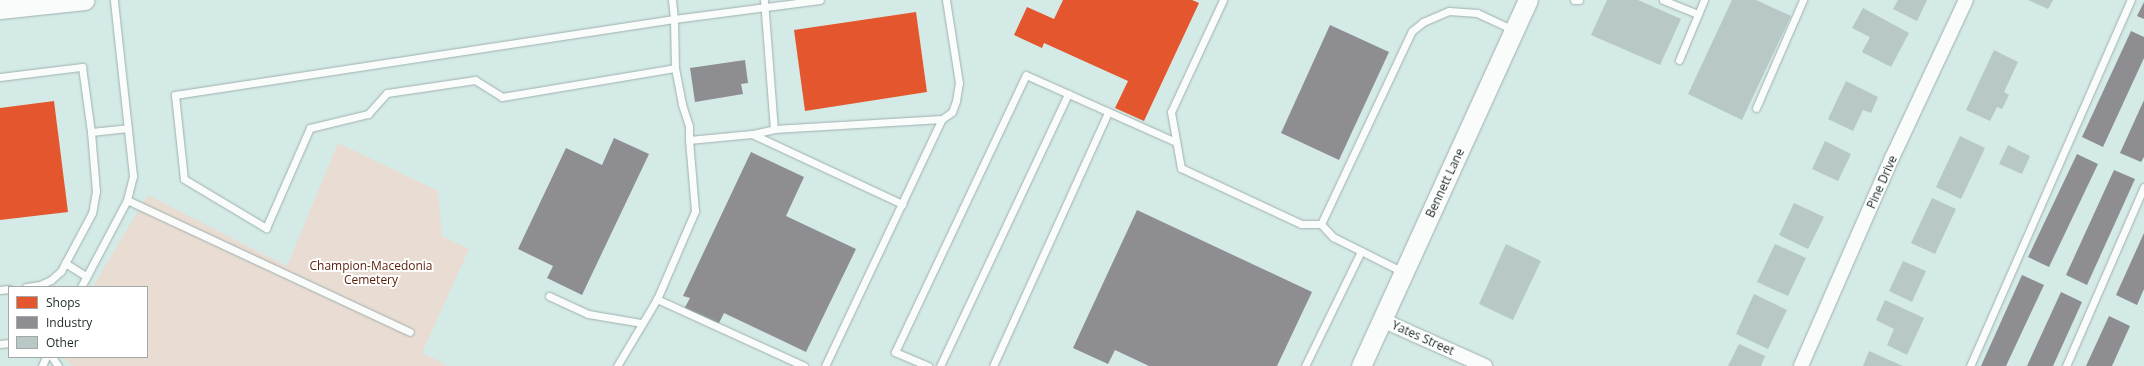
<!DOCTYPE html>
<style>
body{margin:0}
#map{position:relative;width:2144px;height:366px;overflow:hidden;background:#d4eae7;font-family:"Open Sans",sans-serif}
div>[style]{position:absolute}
.green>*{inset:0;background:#e9dcd3}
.shops>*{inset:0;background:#e4572e}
.industry>*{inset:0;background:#8d8d92}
.building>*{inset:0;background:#b7c8c6}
.roads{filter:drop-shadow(0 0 1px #9fb0ae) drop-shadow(0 0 1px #9fb0ae)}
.lane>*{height:7px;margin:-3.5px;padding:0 3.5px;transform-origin:3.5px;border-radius:3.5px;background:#f9fcfb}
.street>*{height:14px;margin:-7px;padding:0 7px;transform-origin:7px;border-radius:7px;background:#f9fcfb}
.secondary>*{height:19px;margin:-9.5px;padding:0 9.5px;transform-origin:9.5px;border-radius:9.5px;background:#f9fcfb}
span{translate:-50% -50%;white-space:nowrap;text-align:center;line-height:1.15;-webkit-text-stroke:4px #fff;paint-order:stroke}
.street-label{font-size:12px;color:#192826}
.park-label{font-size:12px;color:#5a1e07}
.legend{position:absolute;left:8px;top:286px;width:140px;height:72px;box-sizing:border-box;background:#fff;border:1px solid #a3a9a8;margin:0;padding:5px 7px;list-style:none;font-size:12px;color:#192826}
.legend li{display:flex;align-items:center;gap:8px;height:20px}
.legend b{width:20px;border:1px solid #a3a9a8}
</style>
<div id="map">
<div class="green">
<div style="clip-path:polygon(338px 143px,438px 191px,442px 236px,469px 249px,422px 353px,446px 364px,445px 366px,73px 366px,61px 357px,147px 357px,147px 287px,93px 287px,106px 264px,148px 195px,287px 266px)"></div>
</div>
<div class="shops">
<div style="clip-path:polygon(1063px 0,1192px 0,1199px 3px,1144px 121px,1115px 108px,1128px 81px,1044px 43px,1042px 48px,1014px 35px,1027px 7px,1054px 19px)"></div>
<div style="clip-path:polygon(916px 12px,927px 92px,805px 111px,794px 30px)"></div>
<div style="clip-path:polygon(54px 101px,68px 212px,0 220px,0 108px)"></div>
</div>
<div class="industry">
<div style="clip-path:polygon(2144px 2px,2144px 19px,2137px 16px)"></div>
<div style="clip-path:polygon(1330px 25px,1389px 52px,1339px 160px,1281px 133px)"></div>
<div style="clip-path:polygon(2131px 31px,2144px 37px,2144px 58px,2103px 147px,2082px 137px)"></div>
<div style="clip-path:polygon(745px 60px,748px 83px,741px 84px,743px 94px,695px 102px,690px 68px)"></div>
<div style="clip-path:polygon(2144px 100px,2144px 157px,2141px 162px,2120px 153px)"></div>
<div style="clip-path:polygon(614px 138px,649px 154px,582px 295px,547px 278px,553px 266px,518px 249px,566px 148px,602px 165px)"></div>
<div style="clip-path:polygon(751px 152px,804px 177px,786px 216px,856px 249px,806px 352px,724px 313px,718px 325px,684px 309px,690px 298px,683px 296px)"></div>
<div style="clip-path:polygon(2077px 154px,2098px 164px,2049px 267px,2028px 257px)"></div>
<div style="clip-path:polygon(2114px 170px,2135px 179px,2087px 285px,2066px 275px)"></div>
<div style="clip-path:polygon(1137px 210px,1312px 292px,1277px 366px,1149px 366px,1115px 350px,1108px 364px,1073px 348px)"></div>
<div style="clip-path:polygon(2144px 233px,2144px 289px,2137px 305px,2116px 295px)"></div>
<div style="clip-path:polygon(2022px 275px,2044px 285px,2006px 366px,1981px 366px)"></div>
<div style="clip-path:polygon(2061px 292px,2082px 302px,2053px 366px,2027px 366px)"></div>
<div style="clip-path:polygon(2109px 316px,2130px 326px,2112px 366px,2086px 366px)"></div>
</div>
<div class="building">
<div style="clip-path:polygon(1607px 0,1638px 0,1681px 19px,1660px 65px,1591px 35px)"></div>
<div style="clip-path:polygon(1732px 0,1756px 0,1791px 16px,1742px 120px,1688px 94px)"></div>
<div style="clip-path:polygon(1898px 0,1927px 0,1917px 21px,1893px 9px)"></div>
<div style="clip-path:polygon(2028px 0,2053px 0,2048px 9px)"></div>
<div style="clip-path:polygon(1863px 8px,1909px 33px,1891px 67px,1862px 52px,1870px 37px,1852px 28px)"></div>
<div style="clip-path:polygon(1994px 50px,2018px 62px,2004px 92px,2009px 95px,2002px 109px,1997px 107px,1990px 121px,1966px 110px)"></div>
<div style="clip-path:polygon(1846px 81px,1878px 97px,1871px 113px,1863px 110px,1853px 131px,1828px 119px)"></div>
<div style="clip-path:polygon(1960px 136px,1985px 148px,1961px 199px,1936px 187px)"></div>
<div style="clip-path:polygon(1825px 141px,1851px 154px,1838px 181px,1812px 169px)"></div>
<div style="clip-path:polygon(2008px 145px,2030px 156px,2022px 174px,1999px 164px)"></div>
<div style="clip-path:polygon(1932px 198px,1956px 209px,1935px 254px,1911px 243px)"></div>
<div style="clip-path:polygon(1794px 203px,1824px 217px,1808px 249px,1779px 235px)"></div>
<div style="clip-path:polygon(1506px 244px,1541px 261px,1513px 320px,1479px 304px)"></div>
<div style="clip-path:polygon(1775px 244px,1806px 258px,1788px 296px,1757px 282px)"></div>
<div style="clip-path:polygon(1903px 261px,1926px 271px,1912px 302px,1889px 291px)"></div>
<div style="clip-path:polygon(1754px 294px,1787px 310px,1768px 349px,1736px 334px)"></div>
<div style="clip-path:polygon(1885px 300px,1924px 318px,1907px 355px,1887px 345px,1894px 329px,1876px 320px)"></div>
<div style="clip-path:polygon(1739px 344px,1765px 356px,1761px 366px,1728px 366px)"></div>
<div style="clip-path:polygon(1869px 351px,1903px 366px,1863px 366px)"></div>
</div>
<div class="roads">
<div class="lane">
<div style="left:672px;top:0;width:19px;rotate:84deg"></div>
<div style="left:674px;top:19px;width:505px;rotate:171.34deg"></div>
<div style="left:175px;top:95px;width:84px;rotate:83.9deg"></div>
<div style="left:184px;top:179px;width:96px;rotate:30.9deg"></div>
<div style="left:266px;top:228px;width:109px;rotate:-66.3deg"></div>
<div style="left:310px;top:128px;width:60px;rotate:-13.6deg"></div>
<div style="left:368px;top:114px;width:28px;rotate:-48deg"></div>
<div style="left:387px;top:93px;width:89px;rotate:-8.4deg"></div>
<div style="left:475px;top:80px;width:32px;rotate:32deg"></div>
<div style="left:502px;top:97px;width:175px;rotate:-9.5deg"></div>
<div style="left:764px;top:0;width:129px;rotate:85.6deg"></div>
<div style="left:1223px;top:0;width:123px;rotate:114.9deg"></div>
<div style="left:1171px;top:112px;width:57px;rotate:79.9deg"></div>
<div style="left:1181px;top:168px;width:132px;rotate:25deg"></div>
<div style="left:1301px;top:224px;width:20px"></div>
<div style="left:1574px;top:0;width:5px"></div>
<div style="left:1663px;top:0;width:38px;rotate:22deg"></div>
<div style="left:1679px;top:60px;width:65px;rotate:-67.4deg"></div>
<div style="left:0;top:77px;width:83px;rotate:-7deg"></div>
<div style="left:82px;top:67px;width:66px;rotate:82.1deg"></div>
<div style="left:91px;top:132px;width:59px;rotate:85.2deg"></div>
<div style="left:96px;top:191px;width:22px;rotate:100deg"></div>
<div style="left:92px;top:213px;width:66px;rotate:118.1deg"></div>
<div style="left:61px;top:271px;width:13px;rotate:138deg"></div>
<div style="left:51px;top:280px;width:12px;rotate:156deg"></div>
<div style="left:40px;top:285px;width:14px;rotate:172deg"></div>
<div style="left:1756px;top:108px;width:118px;rotate:-66.5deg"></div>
<div style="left:91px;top:132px;width:37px;rotate:-6deg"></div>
<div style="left:753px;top:134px;width:22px;rotate:-13deg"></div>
<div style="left:774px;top:129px;width:168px;rotate:-3.4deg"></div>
<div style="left:689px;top:140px;width:14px;rotate:-90deg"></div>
<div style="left:689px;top:126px;width:23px;rotate:-108deg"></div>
<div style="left:682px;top:104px;width:37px;rotate:-101deg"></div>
<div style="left:675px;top:68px;width:49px;rotate:-91.2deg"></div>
<div style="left:674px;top:19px;width:147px;rotate:-7.4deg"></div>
<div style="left:127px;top:200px;width:312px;rotate:25deg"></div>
<div style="left:65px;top:263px;width:25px;rotate:32deg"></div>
<div style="left:1403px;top:272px;width:78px;rotate:-153.4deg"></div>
<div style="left:1333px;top:237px;width:18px;rotate:-133deg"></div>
<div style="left:1321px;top:224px;width:213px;rotate:-64.8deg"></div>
<div style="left:1412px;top:31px;width:14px;rotate:-39deg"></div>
<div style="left:1423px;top:22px;width:28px;rotate:-23deg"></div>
<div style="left:1449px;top:11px;width:28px;rotate:4deg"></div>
<div style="left:1477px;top:13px;width:40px;rotate:25deg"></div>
<div style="left:81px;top:287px;width:98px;rotate:-62.1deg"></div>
<div style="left:127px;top:200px;width:25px;rotate:-76deg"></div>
<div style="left:133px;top:176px;width:177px;rotate:-96.2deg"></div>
<div style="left:0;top:290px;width:9px;rotate:-6deg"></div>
<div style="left:549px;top:296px;width:43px;rotate:24.8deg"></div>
<div style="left:588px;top:314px;width:55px;rotate:9.5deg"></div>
<div style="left:0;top:344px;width:9px;rotate:-6deg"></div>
<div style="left:52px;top:357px;width:11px;rotate:56deg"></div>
<div style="left:42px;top:366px;width:10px;rotate:-66deg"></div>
<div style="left:617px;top:366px;width:78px;rotate:-59.2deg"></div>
<div style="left:804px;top:366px;width:162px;rotate:-155.5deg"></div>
<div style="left:657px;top:299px;width:96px;rotate:-66.6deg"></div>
<div style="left:695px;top:211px;width:71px;rotate:-94.8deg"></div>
<div style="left:689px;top:140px;width:63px;rotate:-5.4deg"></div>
<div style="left:752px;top:134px;width:166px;rotate:25deg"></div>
<div style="left:825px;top:366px;width:273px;rotate:-64.7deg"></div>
<div style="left:942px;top:119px;width:12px;rotate:-35deg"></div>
<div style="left:952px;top:112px;width:12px;rotate:-70deg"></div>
<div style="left:956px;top:101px;width:18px;rotate:-81deg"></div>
<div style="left:959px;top:83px;width:84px;rotate:-98.9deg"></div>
<div style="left:928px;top:366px;width:36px;rotate:-157deg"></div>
<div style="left:895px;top:352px;width:306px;rotate:-64.7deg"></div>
<div style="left:1026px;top:75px;width:164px;rotate:24.1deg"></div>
<div style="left:940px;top:366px;width:301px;rotate:-64.8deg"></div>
<div style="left:993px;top:366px;width:279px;rotate:-65.6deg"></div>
<div style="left:1305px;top:366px;width:128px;rotate:-64deg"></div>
<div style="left:1970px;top:366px;width:400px;rotate:-66.3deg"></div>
<div style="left:2066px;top:366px;width:195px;rotate:-66.5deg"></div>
</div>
<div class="street">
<div style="left:1382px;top:320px;width:113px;rotate:24.1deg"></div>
<div style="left:1801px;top:366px;width:227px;rotate:-66.4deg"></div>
<div style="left:1892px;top:158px;width:174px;rotate:-64.9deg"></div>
</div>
<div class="secondary">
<div style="left:0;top:9px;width:85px;rotate:-6deg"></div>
<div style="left:1361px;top:366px;width:402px;rotate:-65.5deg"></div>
</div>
</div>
<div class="street-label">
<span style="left:1882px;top:182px;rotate:-66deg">Pine Drive</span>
<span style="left:1445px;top:183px;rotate:-65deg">Bennett Lane</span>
<span style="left:1423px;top:338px;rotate:24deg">Yates Street</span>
</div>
<div class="park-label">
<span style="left:371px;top:273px">Champion-Macedonia<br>Cemetery</span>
</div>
<ul class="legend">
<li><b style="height:11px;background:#e4572e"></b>Shops</li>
<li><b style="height:11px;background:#8d8d92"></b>Industry</li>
<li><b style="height:11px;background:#b7c8c6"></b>Other</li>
</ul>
</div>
